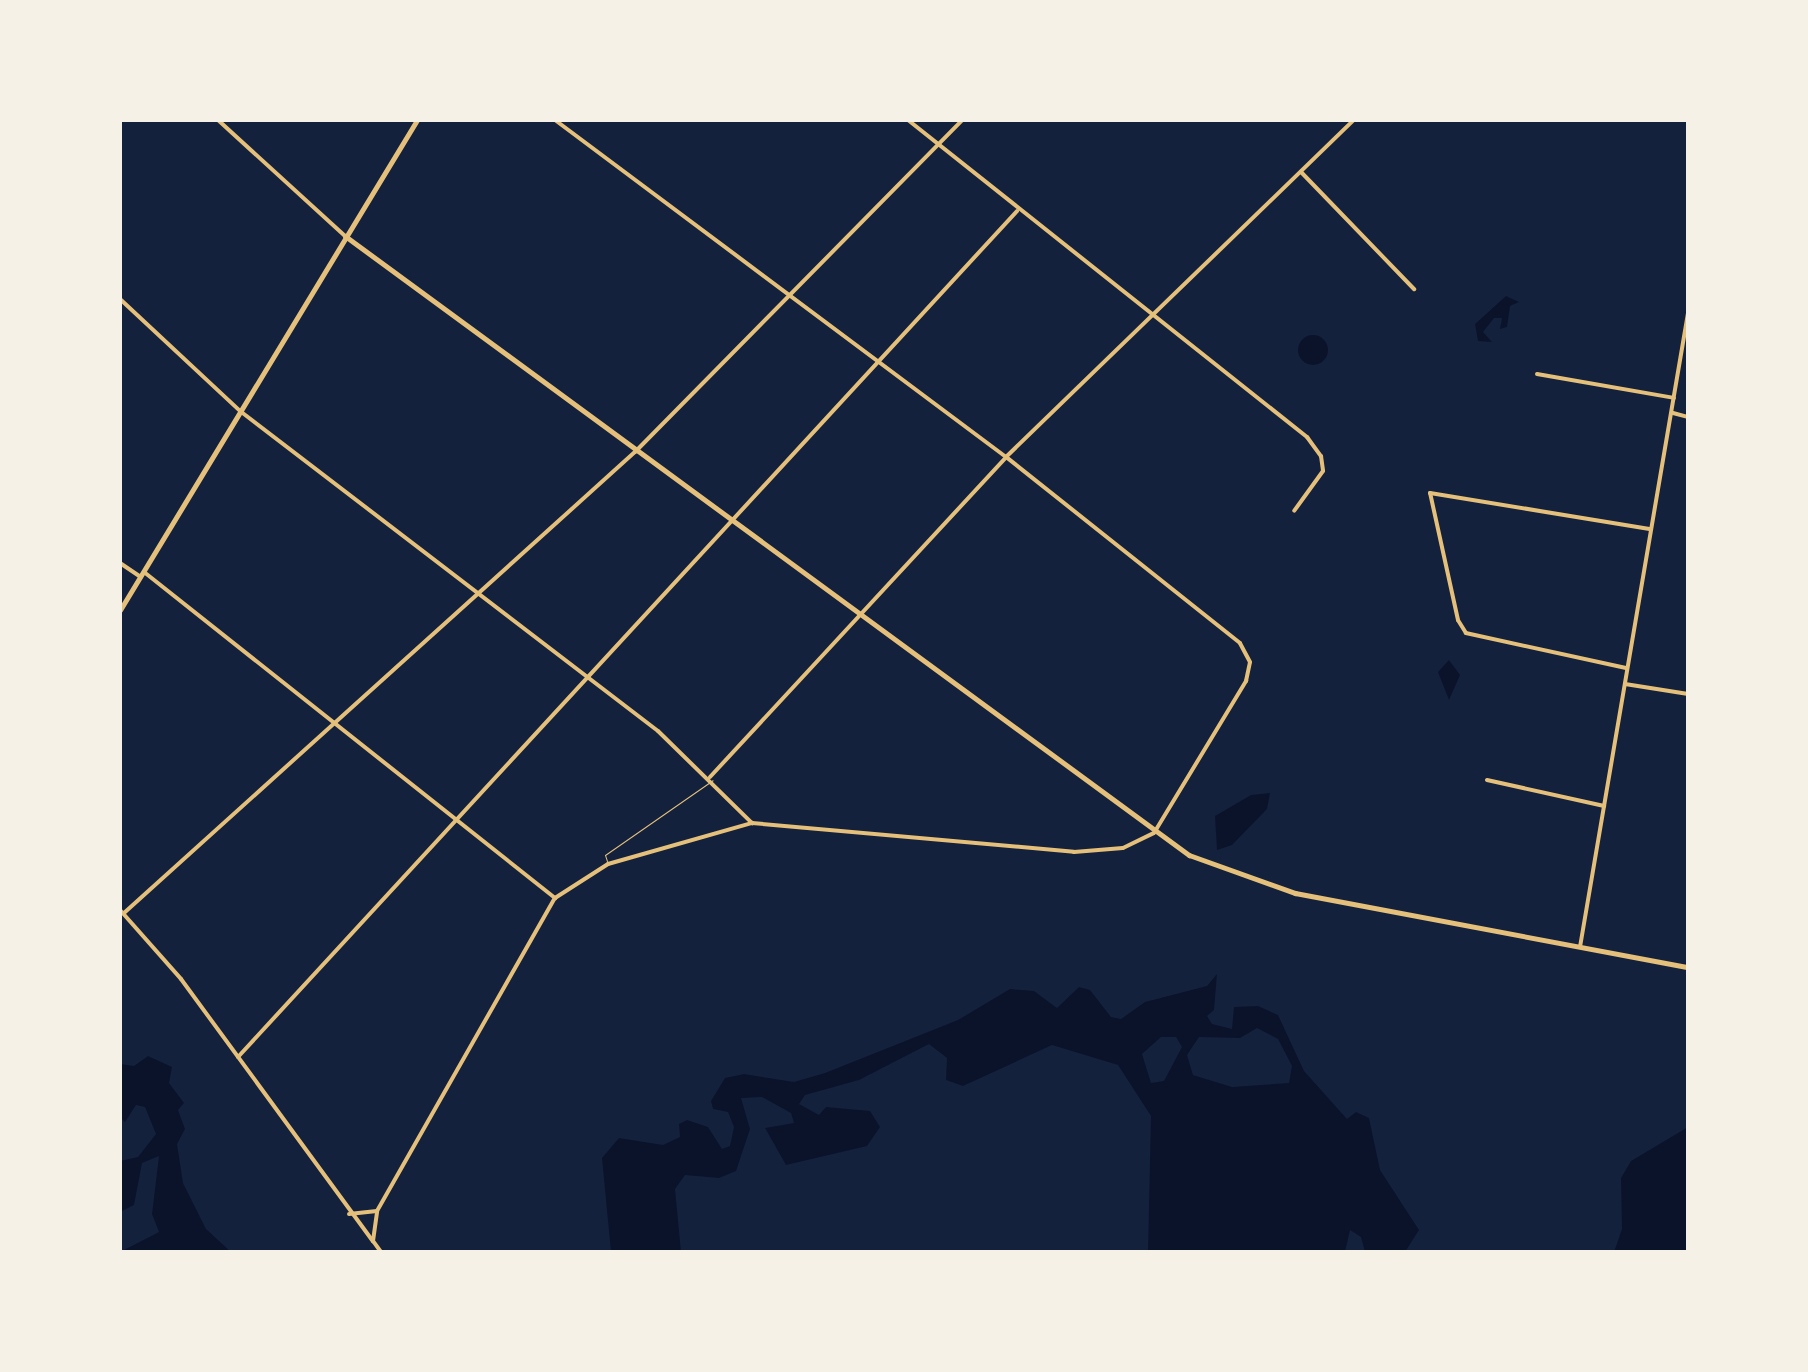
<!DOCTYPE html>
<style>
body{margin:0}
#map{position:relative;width:1808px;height:1372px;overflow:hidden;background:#14213d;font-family:"DejaVu Sans",sans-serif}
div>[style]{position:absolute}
.water>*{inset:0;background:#0b132b}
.round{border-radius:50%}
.service>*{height:1px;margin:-0.5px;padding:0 0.5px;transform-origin:0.5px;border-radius:0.5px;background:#e5c07b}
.minor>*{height:4px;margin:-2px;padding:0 2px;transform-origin:2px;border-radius:2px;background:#e5c07b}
.tertiary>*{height:5px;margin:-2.5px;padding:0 2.5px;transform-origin:2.5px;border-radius:2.5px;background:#e5c07b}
.secondary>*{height:5px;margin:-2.5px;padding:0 2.5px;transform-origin:2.5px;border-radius:2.5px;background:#e5c07b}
span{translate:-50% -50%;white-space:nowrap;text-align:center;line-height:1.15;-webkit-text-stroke:10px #f6f1e7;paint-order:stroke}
.frame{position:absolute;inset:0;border:122px solid #f6f1e7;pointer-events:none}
</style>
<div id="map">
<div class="water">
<div style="clip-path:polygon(1506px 296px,1519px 302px,1510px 306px,1507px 327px,1500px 329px,1502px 318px,1494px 318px,1483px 332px,1492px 342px,1478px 341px,1475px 324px)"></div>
<div class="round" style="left:1298px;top:335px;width:30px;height:30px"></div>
<div style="clip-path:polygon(1449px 660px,1460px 675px,1449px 700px,1438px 672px)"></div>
<div style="clip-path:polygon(1270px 793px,1267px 809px,1232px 845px,1217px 850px,1215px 816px,1251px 795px)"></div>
<div style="clip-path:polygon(evenodd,1217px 974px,1214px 1010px,1207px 1016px,1212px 1024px,1232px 1029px,1234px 1007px,1258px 1006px,1278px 1015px,1304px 1071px,1347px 1119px,1356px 1112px,1369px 1118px,1380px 1170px,1419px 1230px,1405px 1252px,1365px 1252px,1361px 1237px,1350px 1230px,1345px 1252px,1148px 1252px,1151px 1116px,1118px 1065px,1052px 1045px,963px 1086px,946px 1080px,947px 1058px,929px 1044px,859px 1080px,805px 1095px,799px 1104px,819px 1115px,826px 1107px,870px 1111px,880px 1127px,867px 1146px,786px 1165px,765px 1128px,794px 1123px,791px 1113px,762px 1097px,741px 1098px,750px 1129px,736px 1171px,719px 1178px,685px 1175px,675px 1189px,681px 1252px,611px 1252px,602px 1158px,619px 1138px,663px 1145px,680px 1137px,679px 1124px,687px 1120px,708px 1127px,722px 1149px,730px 1146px,734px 1127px,728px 1112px,713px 1109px,711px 1101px,725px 1078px,744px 1074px,794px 1082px,825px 1073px,958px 1020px,1010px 989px,1034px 991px,1057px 1008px,1079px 987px,1090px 990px,1111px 1017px,1121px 1019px,1145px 1002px,1207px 986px,1217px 974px,1257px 1028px,1278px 1039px,1292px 1066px,1289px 1083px,1232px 1087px,1193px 1075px,1187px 1055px,1199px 1037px,1240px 1038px,1257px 1028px,1217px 974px,1161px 1037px,1176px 1037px,1182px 1047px,1164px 1081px,1151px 1083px,1142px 1054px,1161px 1037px)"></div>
<div style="clip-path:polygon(148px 1056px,172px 1067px,169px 1083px,184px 1103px,178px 1110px,185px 1129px,177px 1144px,183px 1183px,206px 1229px,231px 1252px,120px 1252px,159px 1232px,152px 1214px,159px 1156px,142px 1163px,134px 1205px,120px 1212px,120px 1161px,138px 1157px,156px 1134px,145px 1107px,136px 1105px,125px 1122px,120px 1117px,120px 1064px,134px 1066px)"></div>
<div style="clip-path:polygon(1688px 1127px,1688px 1252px,1614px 1252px,1622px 1229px,1621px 1178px,1631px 1161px)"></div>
</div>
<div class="service">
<div style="left:607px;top:861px;width:6px;rotate:-108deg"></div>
<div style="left:605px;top:855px;width:131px;rotate:-34.8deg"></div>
</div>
<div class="minor">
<div style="left:218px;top:120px;width:172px;rotate:42.4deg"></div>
<div style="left:908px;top:120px;width:510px;rotate:38.47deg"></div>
<div style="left:1307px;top:437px;width:24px;rotate:54deg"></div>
<div style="left:1321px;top:456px;width:15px;rotate:82deg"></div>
<div style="left:1323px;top:471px;width:49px;rotate:125.9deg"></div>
<div style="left:1301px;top:172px;width:163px;rotate:46deg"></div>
<div style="left:120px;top:299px;width:164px;rotate:43deg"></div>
<div style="left:240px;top:411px;width:526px;rotate:37.44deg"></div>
<div style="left:658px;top:731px;width:132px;rotate:44.4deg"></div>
<div style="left:752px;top:823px;width:323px;rotate:5.1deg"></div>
<div style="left:1074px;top:852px;width:49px;rotate:-4.7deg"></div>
<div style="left:1123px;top:848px;width:34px;rotate:-26deg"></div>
<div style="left:1154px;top:833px;width:178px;rotate:-58.8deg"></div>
<div style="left:1246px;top:681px;width:19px;rotate:-78deg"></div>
<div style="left:1250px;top:662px;width:21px;rotate:-118deg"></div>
<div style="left:1240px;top:643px;width:299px;rotate:-141.5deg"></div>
<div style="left:1006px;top:457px;width:563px;rotate:-143.23deg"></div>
<div style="left:1537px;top:374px;width:139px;rotate:9.9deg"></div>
<div style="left:1673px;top:413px;width:16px;rotate:15deg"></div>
<div style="left:120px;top:563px;width:25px;rotate:34deg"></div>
<div style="left:144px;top:572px;width:525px;rotate:38.42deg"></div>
<div style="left:1626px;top:668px;width:164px;rotate:-167.7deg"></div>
<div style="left:1466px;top:633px;width:15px;rotate:-122deg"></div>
<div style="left:1458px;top:620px;width:130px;rotate:-102.4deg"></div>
<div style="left:1430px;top:493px;width:224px;rotate:9.3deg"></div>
<div style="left:1625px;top:684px;width:64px;rotate:9deg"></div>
<div style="left:710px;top:777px;width:436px;rotate:-47.2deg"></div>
<div style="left:1006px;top:457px;width:484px;rotate:-44.1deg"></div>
<div style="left:1487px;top:780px;width:120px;rotate:12.5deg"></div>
<div style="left:120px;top:910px;width:92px;rotate:48.5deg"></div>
<div style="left:181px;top:979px;width:325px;rotate:53.8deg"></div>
<div style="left:124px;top:913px;width:688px;rotate:-42.06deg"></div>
<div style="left:635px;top:452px;width:466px;rotate:-45.4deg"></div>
<div style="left:1580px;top:947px;width:643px;rotate:-80.33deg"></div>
<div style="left:238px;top:1057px;width:1150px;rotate:-47.36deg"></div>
<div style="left:349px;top:1214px;width:28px;rotate:-6deg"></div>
<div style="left:381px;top:1252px;width:14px;rotate:-126deg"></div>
<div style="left:373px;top:1241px;width:30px;rotate:-82deg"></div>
<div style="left:377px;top:1211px;width:360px;rotate:-60.4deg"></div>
<div style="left:555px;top:898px;width:63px;rotate:-32.7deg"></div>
<div style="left:608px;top:864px;width:150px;rotate:-15.9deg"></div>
</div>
<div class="tertiary">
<div style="left:345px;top:236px;width:1047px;rotate:36.26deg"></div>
<div style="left:1189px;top:855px;width:113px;rotate:19.7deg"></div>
<div style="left:1295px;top:893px;width:400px;rotate:10.7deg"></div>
</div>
<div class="secondary">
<div style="left:120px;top:610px;width:573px;rotate:-58.78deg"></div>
</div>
<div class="frame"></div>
</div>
